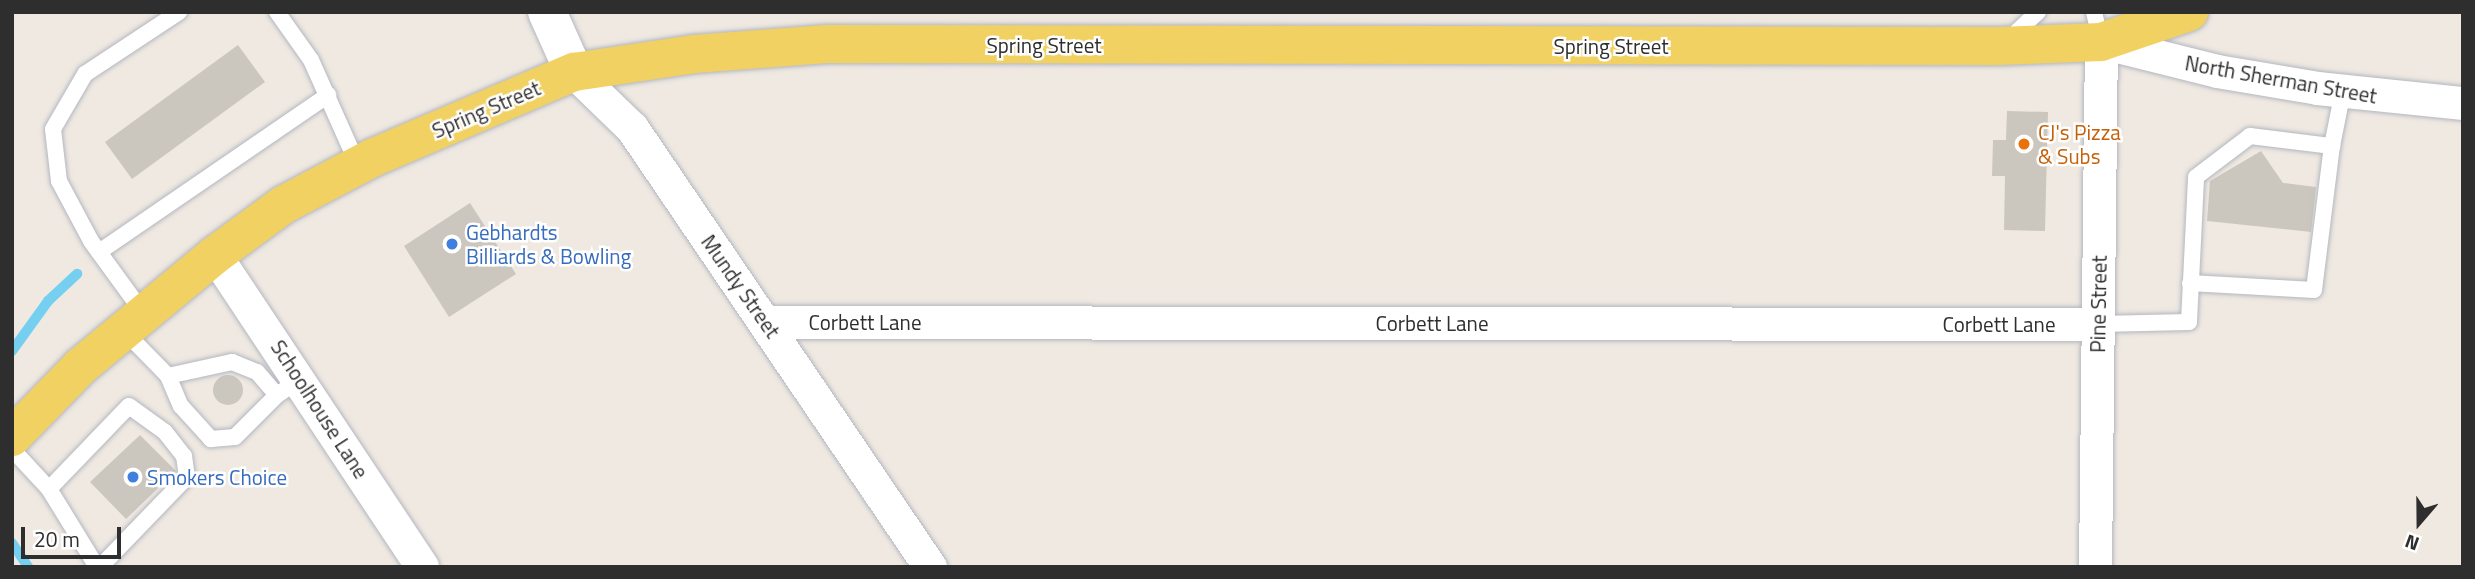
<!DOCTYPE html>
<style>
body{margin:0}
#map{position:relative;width:2475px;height:579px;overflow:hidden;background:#efe9e1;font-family:"Titillium Web",sans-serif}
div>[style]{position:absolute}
.stream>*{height:10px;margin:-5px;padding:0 5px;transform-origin:5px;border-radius:5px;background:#75cff0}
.building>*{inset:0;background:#cbc7bf}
.round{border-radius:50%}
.roads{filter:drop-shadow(0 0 2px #b4b7c1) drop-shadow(0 0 2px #b4b7c1)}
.service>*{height:16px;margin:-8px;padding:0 8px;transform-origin:8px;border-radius:8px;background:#fff}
.minor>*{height:33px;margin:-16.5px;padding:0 16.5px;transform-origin:16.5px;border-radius:16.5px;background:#fff}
.secondary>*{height:38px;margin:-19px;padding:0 19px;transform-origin:19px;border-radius:19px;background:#fff}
.primary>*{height:38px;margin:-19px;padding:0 19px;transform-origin:19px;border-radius:19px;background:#f2d163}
.dots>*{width:19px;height:19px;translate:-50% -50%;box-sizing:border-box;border:4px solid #fff;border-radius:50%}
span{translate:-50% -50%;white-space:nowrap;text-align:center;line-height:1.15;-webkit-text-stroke:5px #fff;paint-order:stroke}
.street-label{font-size:21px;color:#2e2e2e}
.food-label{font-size:21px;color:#c56008}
.left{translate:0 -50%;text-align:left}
.shop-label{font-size:21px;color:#366cbe}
.frame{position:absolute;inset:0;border:14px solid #2e2e2e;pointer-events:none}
.north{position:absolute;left:2384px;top:488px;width:70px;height:70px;-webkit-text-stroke:5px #fff;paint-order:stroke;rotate:200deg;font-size:19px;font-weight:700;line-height:28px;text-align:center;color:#2e2e2e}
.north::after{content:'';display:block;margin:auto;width:24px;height:32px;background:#2e2e2e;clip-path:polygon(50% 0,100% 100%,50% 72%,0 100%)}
.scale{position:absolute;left:21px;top:527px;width:100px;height:32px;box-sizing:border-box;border:4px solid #2e2e2e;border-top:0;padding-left:9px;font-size:21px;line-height:24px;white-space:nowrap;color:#2e2e2e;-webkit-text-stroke:5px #fff;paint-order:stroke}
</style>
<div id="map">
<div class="stream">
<div style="left:12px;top:351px;width:62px;rotate:-54.2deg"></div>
<div style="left:48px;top:301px;width:40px;rotate:-43deg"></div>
<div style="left:12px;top:543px;width:29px;rotate:56deg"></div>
</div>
<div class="building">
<div style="clip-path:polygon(238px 45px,265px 82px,132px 179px,105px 142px)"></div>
<div style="clip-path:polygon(2007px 111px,2048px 112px,2045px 231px,2004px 230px,2005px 176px,1992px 176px,1993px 140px,2006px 140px)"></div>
<div style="clip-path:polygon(2261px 151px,2283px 183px,2316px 187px,2311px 232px,2207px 221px,2210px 181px)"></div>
<div style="clip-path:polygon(470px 203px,516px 274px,449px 317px,404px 246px)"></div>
<div class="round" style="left:213px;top:375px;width:30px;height:30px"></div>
<div style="clip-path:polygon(140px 435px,176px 471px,126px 519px,90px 482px)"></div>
</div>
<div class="roads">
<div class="service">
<div style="left:277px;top:12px;width:59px;rotate:54.7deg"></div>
<div style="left:311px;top:60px;width:115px;rotate:65.9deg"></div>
<div style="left:2094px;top:12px;width:31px;rotate:77deg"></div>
<div style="left:2009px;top:39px;width:40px;rotate:-43deg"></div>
<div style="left:99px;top:252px;width:278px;rotate:-34.4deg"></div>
<div style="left:2190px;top:283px;width:124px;rotate:3.2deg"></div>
<div style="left:2314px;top:290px;width:145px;rotate:-82.9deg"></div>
<div style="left:2332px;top:146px;width:56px;rotate:-78.7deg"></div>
<div style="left:144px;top:314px;width:90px;rotate:-126deg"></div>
<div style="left:91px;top:241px;width:68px;rotate:-118.1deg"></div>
<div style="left:59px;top:181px;width:52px;rotate:-96.6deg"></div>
<div style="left:53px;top:129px;width:64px;rotate:-59.8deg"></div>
<div style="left:85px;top:74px;width:113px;rotate:-33.4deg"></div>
<div style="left:2098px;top:324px;width:91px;rotate:-1.3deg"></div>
<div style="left:2189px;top:322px;width:145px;rotate:-87.2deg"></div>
<div style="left:2196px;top:177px;width:68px;rotate:-37.2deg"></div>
<div style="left:2250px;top:136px;width:83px;rotate:7deg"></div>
<div style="left:124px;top:331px;width:63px;rotate:45.6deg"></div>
<div style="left:168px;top:376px;width:33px;rotate:67deg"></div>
<div style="left:181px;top:406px;width:45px;rotate:47.7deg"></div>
<div style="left:211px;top:439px;width:24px;rotate:-5deg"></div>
<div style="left:235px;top:437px;width:59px;rotate:-45deg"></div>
<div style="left:277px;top:395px;width:29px;rotate:-34deg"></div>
<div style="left:168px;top:376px;width:66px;rotate:-12.3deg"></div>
<div style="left:232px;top:362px;width:27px;rotate:22deg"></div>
<div style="left:257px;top:372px;width:30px;rotate:49deg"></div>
<div style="left:12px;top:449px;width:54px;rotate:47.2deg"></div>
<div style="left:49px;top:489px;width:92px;rotate:58.4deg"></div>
<div style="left:49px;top:489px;width:115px;rotate:-46.1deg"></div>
<div style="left:129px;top:406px;width:44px;rotate:35.8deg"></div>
<div style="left:165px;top:432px;width:31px;rotate:52deg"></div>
<div style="left:184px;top:456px;width:21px;rotate:82deg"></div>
<div style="left:187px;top:477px;width:125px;rotate:134deg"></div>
</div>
<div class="minor">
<div style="left:574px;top:72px;width:81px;rotate:44deg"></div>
<div style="left:632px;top:128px;width:531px;rotate:55.83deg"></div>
<div style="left:215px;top:255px;width:374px;rotate:56.4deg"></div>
<div style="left:767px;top:322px;width:1331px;rotate:0.09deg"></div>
<div style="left:2095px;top:567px;width:525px;rotate:-89.35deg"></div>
<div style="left:2101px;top:42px;width:120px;rotate:14deg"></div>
<div style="left:2217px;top:71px;width:101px;rotate:9.6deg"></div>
<div style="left:2317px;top:88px;width:147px;rotate:5.9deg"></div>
</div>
<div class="secondary">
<div style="left:547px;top:12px;width:66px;rotate:65.8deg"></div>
</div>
<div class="primary">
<div style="left:12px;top:437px;width:98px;rotate:-45.8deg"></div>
<div style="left:80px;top:367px;width:175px;rotate:-39.7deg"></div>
<div style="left:215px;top:255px;width:84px;rotate:-36.3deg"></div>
<div style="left:283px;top:205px;width:101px;rotate:-27.8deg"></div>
<div style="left:372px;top:158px;width:220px;rotate:-23.1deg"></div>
<div style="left:574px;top:72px;width:121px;rotate:-8.5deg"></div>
<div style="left:694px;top:54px;width:133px;rotate:-4.3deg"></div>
<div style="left:827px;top:44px;width:1172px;rotate:0.1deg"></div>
<div style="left:1999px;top:46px;width:102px;rotate:-2.2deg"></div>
<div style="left:2101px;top:42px;width:93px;rotate:-18.8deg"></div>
</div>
</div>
<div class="dots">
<div style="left:2024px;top:144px;background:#e8710a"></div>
<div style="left:452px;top:244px;background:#3f7fe0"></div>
<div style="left:133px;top:477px;background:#3f7fe0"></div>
</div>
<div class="street-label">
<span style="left:1044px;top:45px">Spring Street</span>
<span style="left:1611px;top:46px">Spring Street</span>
<span style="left:2281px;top:79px;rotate:10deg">North Sherman Street</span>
<span style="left:486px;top:109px;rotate:-23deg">Spring Street</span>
<span style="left:741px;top:286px;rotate:55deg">Mundy Street</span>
<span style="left:2098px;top:304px;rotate:-89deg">Pine Street</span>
<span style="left:865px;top:322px">Corbett Lane</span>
<span style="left:1432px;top:323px">Corbett Lane</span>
<span style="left:1999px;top:324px">Corbett Lane</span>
<span style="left:320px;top:409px;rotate:57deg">Schoolhouse Lane</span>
</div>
<div class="food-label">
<span class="left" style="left:2038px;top:144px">CJ's Pizza<br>&amp; Subs</span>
</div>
<div class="shop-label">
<span class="left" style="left:466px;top:244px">Gebhardts<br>Billiards &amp; Bowling</span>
<span class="left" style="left:147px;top:477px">Smokers Choice</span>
</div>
<div class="frame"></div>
<div class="north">N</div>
<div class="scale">20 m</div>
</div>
